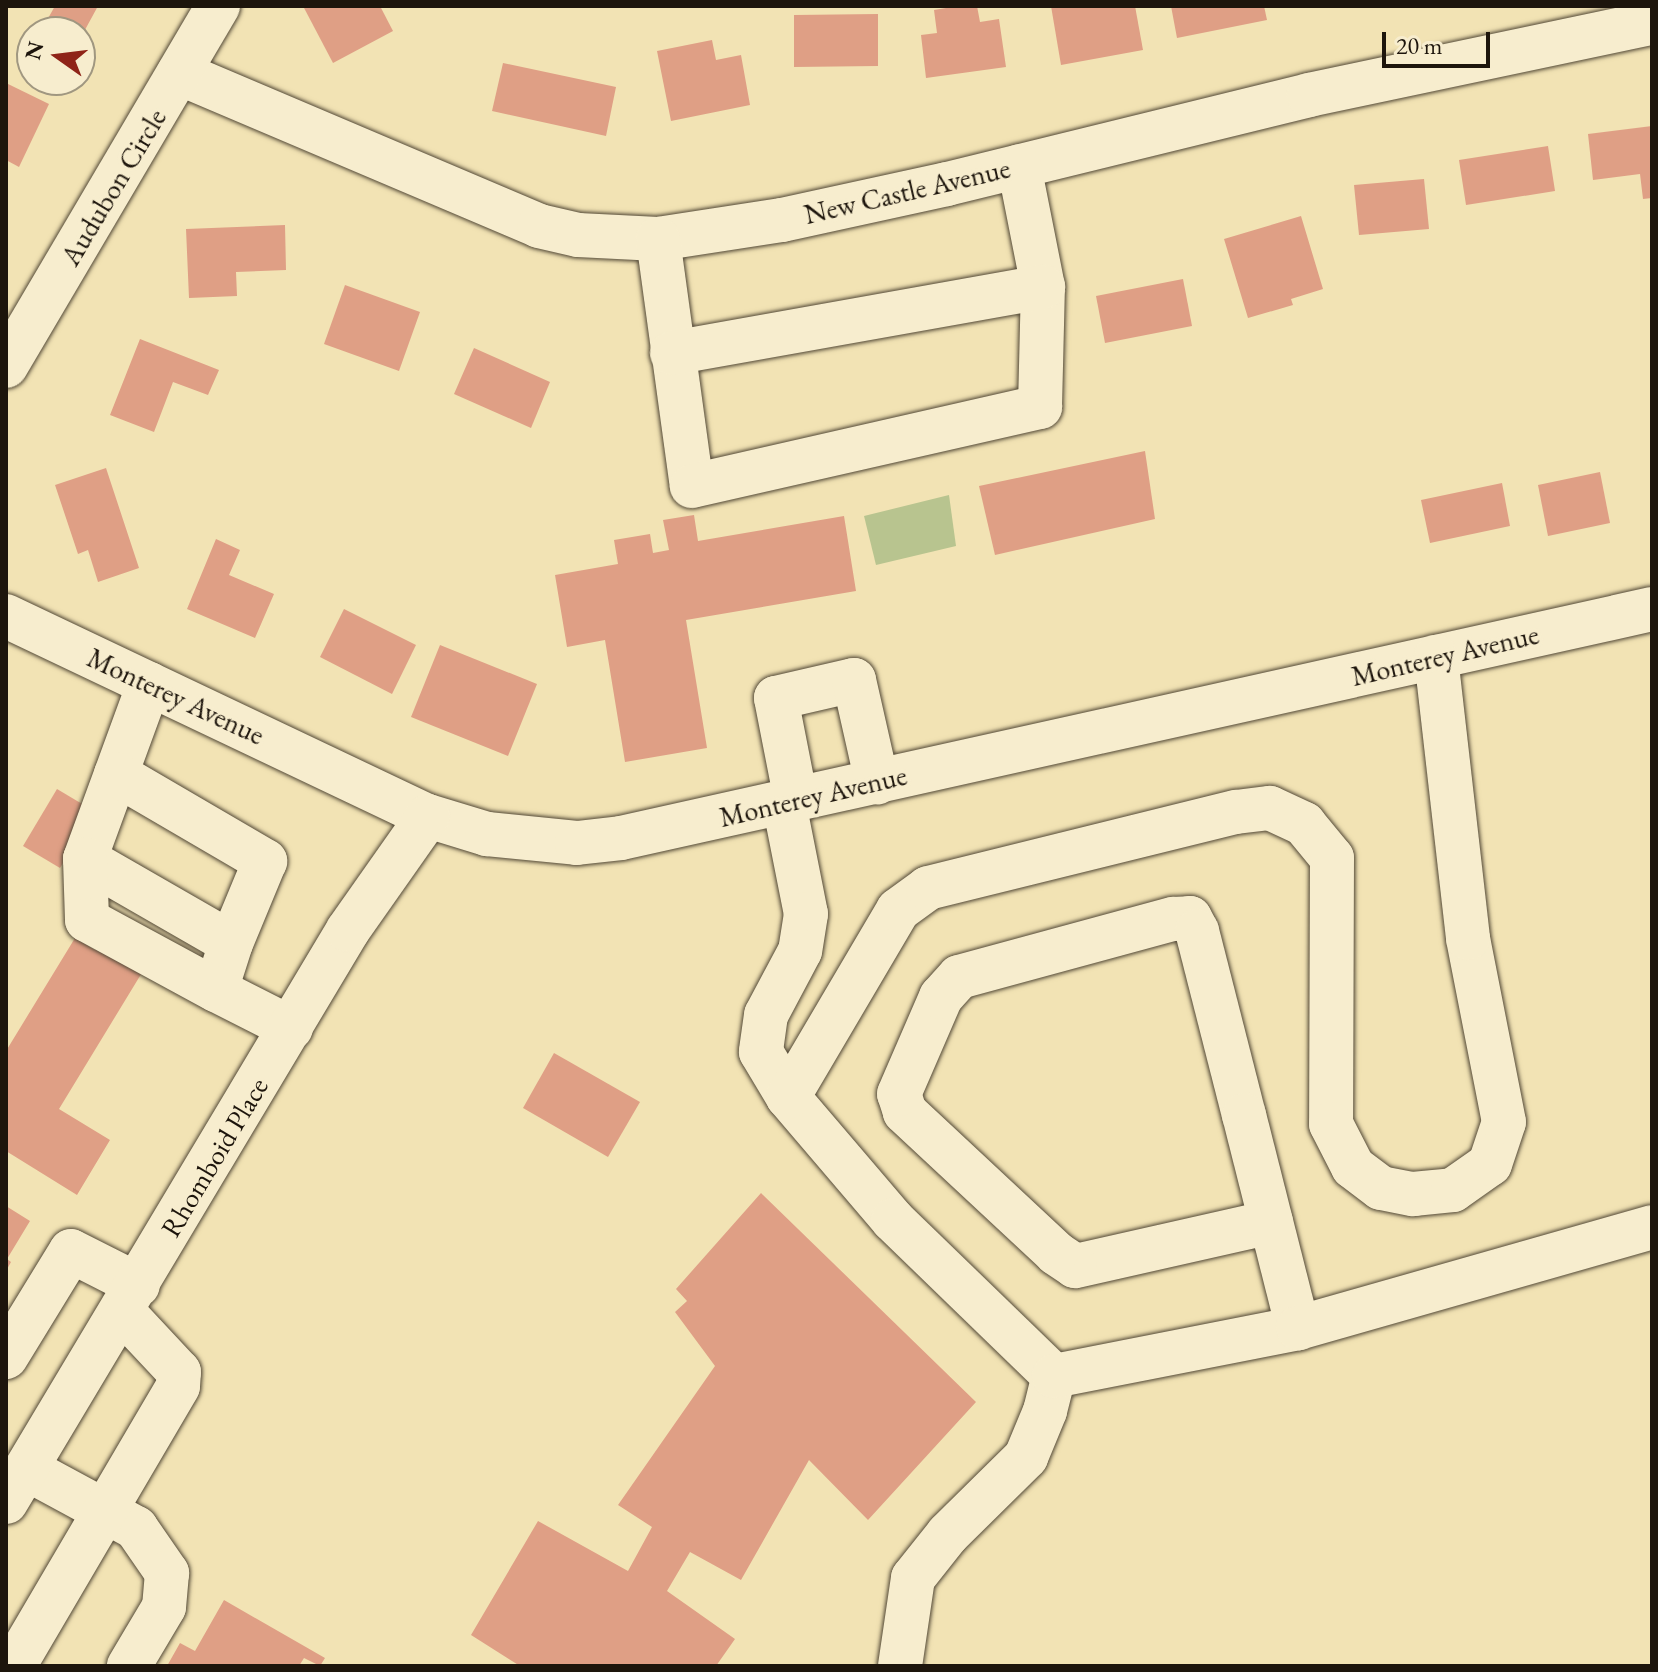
<!DOCTYPE html>
<style>
body{margin:0}
#map{position:relative;width:1658px;height:1672px;overflow:hidden;background:#f2e3b4;font-family:"EB Garamond",serif}
div>[style]{position:absolute}
.green>*{inset:0;background:#b8c48f}
.building>*{inset:0;background:#df9f85}
.roads{filter:drop-shadow(0 0 2px #524836) drop-shadow(0 0 2px #524836)}
.minor>*{height:44px;margin:-22px;padding:0 22px;transform-origin:22px;border-radius:22px;background:#f7edce}
span{translate:-50% -50%;white-space:nowrap;text-align:center;line-height:1.15;-webkit-text-stroke:7px #f7edce;paint-order:stroke}
.street-label{font-size:28px;color:#1d150c}
.frame{position:absolute;inset:0;border:8px solid #1d150c;pointer-events:none}
.north{position:absolute;left:16px;top:16px;width:80px;height:80px;box-sizing:border-box;background:#f7edce;border:2px solid #a09780;border-radius:50%;rotate:284deg;font-size:22px;font-weight:700;line-height:32px;text-align:center;color:#1d150c}
.north::after{content:'';display:block;margin:auto;width:28px;height:36px;background:#8f2418;clip-path:polygon(50% 0,100% 100%,50% 72%,0 100%)}
.scale{position:absolute;left:1382px;top:32px;width:108px;height:36px;box-sizing:border-box;border:4px solid #1d150c;border-top:0;padding-left:10px;font-size:24px;line-height:28px;white-space:nowrap;color:#1d150c;-webkit-text-stroke:6px #f7edce;paint-order:stroke}
</style>
<div id="map">
<div class="green">
<div style="clip-path:polygon(949px 495px,956px 546px,876px 565px,864px 516px)"></div>
</div>
<div class="building">
<div style="clip-path:polygon(55px 6px,98px 6px,80px 39px,80px 32px,42px 29px)"></div>
<div style="clip-path:polygon(303px 6px,380px 6px,393px 31px,333px 63px)"></div>
<div style="clip-path:polygon(958px 6px,977px 6px,980px 22px,999px 19px,1006px 67px,926px 78px,921px 35px,937px 33px,934px 10px)"></div>
<div style="clip-path:polygon(1051px 6px,1135px 6px,1143px 50px,1061px 65px)"></div>
<div style="clip-path:polygon(1171px 6px,1264px 6px,1267px 20px,1177px 38px)"></div>
<div style="clip-path:polygon(878px 14px,878px 66px,794px 67px,794px 15px)"></div>
<div style="clip-path:polygon(712px 40px,716px 60px,741px 55px,750px 105px,671px 121px,657px 51px)"></div>
<div style="clip-path:polygon(503px 63px,616px 87px,606px 136px,492px 111px)"></div>
<div style="clip-path:polygon(6px 83px,49px 104px,19px 167px,6px 160px)"></div>
<div style="clip-path:polygon(1652px 126px,1652px 198px,1643px 199px,1640px 174px,1593px 180px,1588px 134px)"></div>
<div style="clip-path:polygon(1548px 146px,1555px 191px,1466px 205px,1459px 160px)"></div>
<div style="clip-path:polygon(1424px 179px,1429px 229px,1359px 235px,1354px 185px)"></div>
<div style="clip-path:polygon(1301px 216px,1323px 289px,1291px 299px,1293px 305px,1248px 318px,1224px 239px)"></div>
<div style="clip-path:polygon(285px 225px,286px 270px,236px 272px,237px 296px,189px 298px,186px 229px)"></div>
<div style="clip-path:polygon(1183px 279px,1192px 326px,1105px 343px,1096px 296px)"></div>
<div style="clip-path:polygon(345px 285px,420px 312px,399px 371px,324px 344px)"></div>
<div style="clip-path:polygon(140px 339px,219px 370px,208px 395px,173px 382px,154px 432px,110px 415px)"></div>
<div style="clip-path:polygon(474px 348px,550px 382px,531px 428px,454px 394px)"></div>
<div style="clip-path:polygon(1145px 451px,1155px 519px,995px 555px,979px 486px)"></div>
<div style="clip-path:polygon(106px 468px,139px 568px,98px 582px,88px 550px,78px 554px,55px 485px)"></div>
<div style="clip-path:polygon(1600px 472px,1610px 523px,1548px 536px,1538px 485px)"></div>
<div style="clip-path:polygon(1502px 483px,1510px 526px,1430px 543px,1421px 500px)"></div>
<div style="clip-path:polygon(694px 515px,698px 541px,844px 516px,856px 591px,686px 620px,707px 748px,625px 762px,605px 640px,567px 647px,555px 575px,618px 564px,614px 540px,650px 534px,653px 553px,669px 550px,663px 520px)"></div>
<div style="clip-path:polygon(216px 539px,240px 550px,229px 575px,274px 594px,255px 638px,187px 609px)"></div>
<div style="clip-path:polygon(344px 609px,416px 645px,392px 694px,320px 657px)"></div>
<div style="clip-path:polygon(440px 645px,537px 684px,508px 756px,411px 717px)"></div>
<div style="clip-path:polygon(57px 789px,94px 811px,60px 868px,23px 846px)"></div>
<div style="clip-path:polygon(115px 917px,143px 971px,59px 1109px,110px 1140px,77px 1195px,6px 1151px,6px 1051px,75px 938px,95px 950px)"></div>
<div style="clip-path:polygon(554px 1053px,640px 1102px,608px 1157px,523px 1108px)"></div>
<div style="clip-path:polygon(761px 1193px,976px 1402px,868px 1520px,809px 1460px,741px 1580px,690px 1552px,667px 1591px,735px 1639px,716px 1666px,520px 1666px,471px 1635px,538px 1521px,628px 1571px,652px 1527px,618px 1505px,715px 1366px,675px 1312px,687px 1301px,676px 1289px)"></div>
<div style="clip-path:polygon(6px 1206px,30px 1221px,7px 1259px,11px 1262px,6px 1271px)"></div>
<div style="clip-path:polygon(224px 1600px,325px 1658px,320px 1666px,304px 1658px,299px 1666px,167px 1666px,180px 1643px,195px 1651px)"></div>
</div>
<div class="roads">
<div class="minor">
<div style="left:179px;top:73px;width:391px;rotate:23deg"></div>
<div style="left:539px;top:226px;width:40px;rotate:13deg"></div>
<div style="left:578px;top:235px;width:80px;rotate:2.9deg"></div>
<div style="left:658px;top:239px;width:125px;rotate:-8.7deg"></div>
<div style="left:782px;top:220px;width:169px;rotate:-12.3deg"></div>
<div style="left:947px;top:184px;width:373px;rotate:-13.8deg"></div>
<div style="left:1309px;top:95px;width:350px;rotate:-11.9deg"></div>
<div style="left:658px;top:239px;width:249px;rotate:82.2deg"></div>
<div style="left:692px;top:486px;width:357px;rotate:-12.8deg"></div>
<div style="left:1040px;top:407px;width:120px;rotate:-88.6deg"></div>
<div style="left:1043px;top:287px;width:123px;rotate:-101.2deg"></div>
<div style="left:672px;top:353px;width:377px;rotate:-10.1deg"></div>
<div style="left:6px;top:366px;width:418px;rotate:-59.5deg"></div>
<div style="left:6px;top:616px;width:467px;rotate:25.4deg"></div>
<div style="left:428px;top:816px;width:62px;rotate:17deg"></div>
<div style="left:487px;top:834px;width:90px;rotate:5.7deg"></div>
<div style="left:577px;top:843px;width:44px;rotate:-6.5deg"></div>
<div style="left:621px;top:838px;width:1056px;rotate:-12.52deg"></div>
<div style="left:149px;top:684px;width:186px;rotate:110.1deg"></div>
<div style="left:85px;top:859px;width:168px;rotate:29.9deg"></div>
<div style="left:231px;top:943px;width:49px;rotate:107.7deg"></div>
<div style="left:216px;top:990px;width:84px;rotate:26.9deg"></div>
<div style="left:116px;top:774px;width:173px;rotate:30.3deg"></div>
<div style="left:265px;top:861px;width:89px;rotate:112.5deg"></div>
<div style="left:796px;top:800px;width:104px;rotate:-101.1deg"></div>
<div style="left:776px;top:698px;width:80px;rotate:-13deg"></div>
<div style="left:854px;top:680px;width:105px;rotate:77.3deg"></div>
<div style="left:784px;top:803px;width:113px;rotate:78.8deg"></div>
<div style="left:806px;top:914px;width:37px;rotate:99deg"></div>
<div style="left:800px;top:951px;width:72px;rotate:118deg"></div>
<div style="left:766px;top:1015px;width:37px;rotate:98deg"></div>
<div style="left:761px;top:1052px;width:52px;rotate:59deg"></div>
<div style="left:788px;top:1097px;width:162px;rotate:49.5deg"></div>
<div style="left:893px;top:1220px;width:224px;rotate:44.1deg"></div>
<div style="left:85px;top:859px;width:61px;rotate:88.1deg"></div>
<div style="left:87px;top:920px;width:147px;rotate:28.5deg"></div>
<div style="left:788px;top:1097px;width:217px;rotate:-59.5deg"></div>
<div style="left:898px;top:910px;width:37px;rotate:-36deg"></div>
<div style="left:928px;top:888px;width:317px;rotate:-13.9deg"></div>
<div style="left:1236px;top:812px;width:34px;rotate:-7deg"></div>
<div style="left:1270px;top:808px;width:38px;rotate:25deg"></div>
<div style="left:1304px;top:824px;width:44px;rotate:50.5deg"></div>
<div style="left:1332px;top:858px;width:266px;rotate:90.2deg"></div>
<div style="left:1331px;top:1124px;width:48px;rotate:62.9deg"></div>
<div style="left:1353px;top:1167px;width:35px;rotate:37deg"></div>
<div style="left:1381px;top:1188px;width:33px;rotate:11deg"></div>
<div style="left:1413px;top:1194px;width:40px;rotate:-5.7deg"></div>
<div style="left:1453px;top:1190px;width:45px;rotate:-35.1deg"></div>
<div style="left:1490px;top:1164px;width:44px;rotate:-71.6deg"></div>
<div style="left:1504px;top:1122px;width:187px;rotate:-101.1deg"></div>
<div style="left:1468px;top:938px;width:283px;rotate:-96.5deg"></div>
<div style="left:1271px;top:1222px;width:201px;rotate:167.3deg"></div>
<div style="left:1075px;top:1266px;width:23px;rotate:-146deg"></div>
<div style="left:1056px;top:1253px;width:207px;rotate:-137deg"></div>
<div style="left:905px;top:1112px;width:19px;rotate:-108deg"></div>
<div style="left:899px;top:1094px;width:106px;rotate:-66.6deg"></div>
<div style="left:941px;top:997px;width:27px;rotate:-48deg"></div>
<div style="left:959px;top:977px;width:222px;rotate:-15.2deg"></div>
<div style="left:1173px;top:919px;width:17px;rotate:-3deg"></div>
<div style="left:1190px;top:918px;width:15px;rotate:62deg"></div>
<div style="left:1197px;top:931px;width:190px;rotate:75.7deg"></div>
<div style="left:1244px;top:1115px;width:220px;rotate:75.8deg"></div>
<div style="left:6px;top:1357px;width:124px;rotate:-58.5deg"></div>
<div style="left:71px;top:1251px;width:75px;rotate:26.9deg"></div>
<div style="left:27px;top:1469px;width:124px;rotate:28.4deg"></div>
<div style="left:136px;top:1528px;width:55px;rotate:55.4deg"></div>
<div style="left:167px;top:1573px;width:34px;rotate:95deg"></div>
<div style="left:164px;top:1607px;width:69px;rotate:120.7deg"></div>
<div style="left:6px;top:1502px;width:666px;rotate:-59.12deg"></div>
<div style="left:348px;top:930px;width:139px;rotate:-54.9deg"></div>
<div style="left:14px;top:1666px;width:324px;rotate:-59.6deg"></div>
<div style="left:178px;top:1386px;width:14px;rotate:-86deg"></div>
<div style="left:179px;top:1372px;width:83px;rotate:-133.1deg"></div>
<div style="left:900px;top:1666px;width:89px;rotate:-81.6deg"></div>
<div style="left:913px;top:1578px;width:56px;rotate:-51.5deg"></div>
<div style="left:948px;top:1534px;width:110px;rotate:-44.6deg"></div>
<div style="left:1026px;top:1457px;width:50px;rotate:-67.6deg"></div>
<div style="left:1045px;top:1411px;width:36px;rotate:-76deg"></div>
<div style="left:1054px;top:1376px;width:249px;rotate:-11.1deg"></div>
<div style="left:1298px;top:1328px;width:368px;rotate:-15.9deg"></div>
</div>
</div>
<div class="street-label">
<span style="left:113px;top:187px;rotate:-59deg">Audubon Circle</span>
<span style="left:907px;top:191px;rotate:-13deg">New Castle Avenue</span>
<span style="left:1445px;top:655px;rotate:-13deg">Monterey Avenue</span>
<span style="left:176px;top:696px;rotate:25deg">Monterey Avenue</span>
<span style="left:813px;top:796px;rotate:-13deg">Monterey Avenue</span>
<span style="left:214px;top:1157px;rotate:-59deg">Rhomboid Place</span>
</div>
<div class="frame"></div>
<div class="north">N</div>
<div class="scale">20 m</div>
</div>
